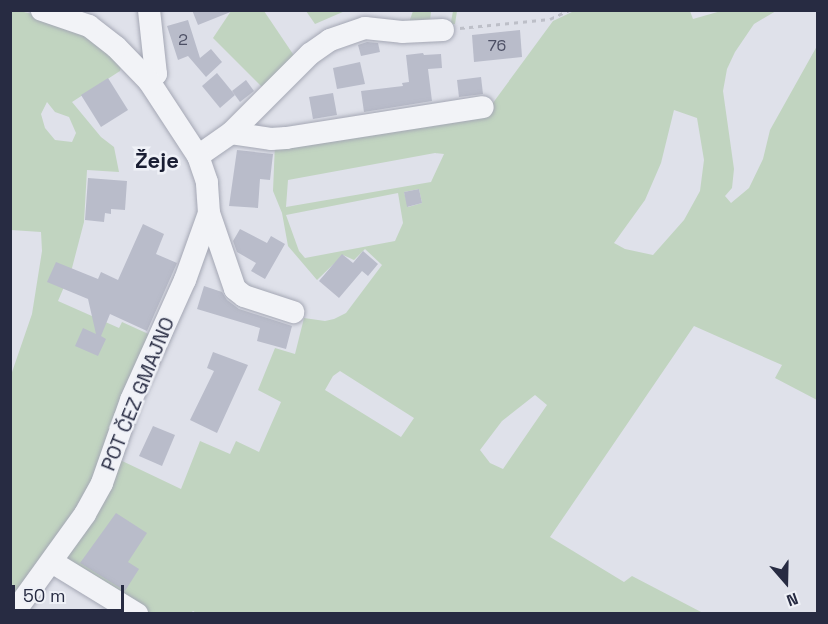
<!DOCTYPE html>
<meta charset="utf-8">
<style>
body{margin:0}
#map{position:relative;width:828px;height:624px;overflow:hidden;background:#dfe1ea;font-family:"Space Grotesk",sans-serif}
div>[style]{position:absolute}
.green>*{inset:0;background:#c1d4c0}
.building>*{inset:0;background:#b9bcca}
.path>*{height:3px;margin-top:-1.5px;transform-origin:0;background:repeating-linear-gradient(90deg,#bdbfc8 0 4.5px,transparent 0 9px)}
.roads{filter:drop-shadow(0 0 2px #a4a7b4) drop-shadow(0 0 2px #a4a7b4)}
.minor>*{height:22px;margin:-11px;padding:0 11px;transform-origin:11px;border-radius:11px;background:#f2f3f7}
span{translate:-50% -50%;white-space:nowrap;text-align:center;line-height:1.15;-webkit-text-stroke:5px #eff1f7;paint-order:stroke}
.number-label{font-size:16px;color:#4c4f64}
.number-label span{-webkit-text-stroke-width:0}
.street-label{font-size:20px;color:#272b42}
.quarter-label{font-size:22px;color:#191d32;font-weight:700}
.frame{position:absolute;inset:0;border:12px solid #272b42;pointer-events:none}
.north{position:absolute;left:756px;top:552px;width:60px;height:60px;-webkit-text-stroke:4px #eff1f7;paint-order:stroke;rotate:160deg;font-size:16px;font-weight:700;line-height:24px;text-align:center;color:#272b42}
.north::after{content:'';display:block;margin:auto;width:21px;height:27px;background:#272b42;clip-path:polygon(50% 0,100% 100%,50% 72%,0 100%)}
.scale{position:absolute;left:12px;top:585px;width:112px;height:27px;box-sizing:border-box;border:3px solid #272b42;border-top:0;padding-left:8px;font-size:18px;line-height:21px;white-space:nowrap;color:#272b42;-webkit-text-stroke:4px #eff1f7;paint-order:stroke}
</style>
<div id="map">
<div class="green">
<div style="clip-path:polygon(evenodd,15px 10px,37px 15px,87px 34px,122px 62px,120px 71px,72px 102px,101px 137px,114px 147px,119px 172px,87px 170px,84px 222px,72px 268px,58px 301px,119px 328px,122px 322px,155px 337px,98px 482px,11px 605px,11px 375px,32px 314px,42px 251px,41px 232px,11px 230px,10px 11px,15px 10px,47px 102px,55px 112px,69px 117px,76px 133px,72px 142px,55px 140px,45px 128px,41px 114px,47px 102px)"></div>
<div style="clip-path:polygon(231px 11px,264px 11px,297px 60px,267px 92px,213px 38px)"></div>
<div style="clip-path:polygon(306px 11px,345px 11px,315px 24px)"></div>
<div style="clip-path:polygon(413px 11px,431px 11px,430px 22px,451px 22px,453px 11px,457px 11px,455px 24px,407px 28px)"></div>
<div style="clip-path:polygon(evenodd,574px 11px,690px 11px,693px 19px,721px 11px,776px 11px,754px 24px,735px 52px,727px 69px,723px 91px,734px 169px,732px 188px,725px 196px,731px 203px,749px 188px,763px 159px,770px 130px,817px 46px,817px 400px,775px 378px,782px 365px,694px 326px,550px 537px,624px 582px,632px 576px,703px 613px,198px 614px,193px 611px,191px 613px,147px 613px,66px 566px,65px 553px,118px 459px,181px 489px,200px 441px,230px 454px,236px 441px,259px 452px,281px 402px,258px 390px,275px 348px,295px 354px,304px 318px,325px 321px,334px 319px,346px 313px,382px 265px,365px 249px,354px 260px,343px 255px,317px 280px,288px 246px,282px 213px,273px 191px,275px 143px,487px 111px,553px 21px,574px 11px,674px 110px,697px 118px,704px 160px,700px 191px,684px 220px,653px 255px,625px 249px,614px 243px,645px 200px,661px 163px,674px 110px,574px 11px,435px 153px,444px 154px,431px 182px,286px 207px,288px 180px,435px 153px,574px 11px,419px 189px,422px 203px,408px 207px,404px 192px,419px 189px,574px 11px,398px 193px,403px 223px,395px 241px,305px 258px,299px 251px,286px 215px,398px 193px,574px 11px,340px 371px,414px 418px,401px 437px,325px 390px,333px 376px,340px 371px,574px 11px,535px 395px,547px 405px,503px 469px,490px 463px,480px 450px,502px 421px,535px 395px)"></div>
</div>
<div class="building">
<div style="clip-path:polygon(192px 10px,233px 10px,233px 11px,198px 25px)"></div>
<div style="clip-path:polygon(188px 20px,200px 58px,211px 49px,222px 62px,206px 77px,188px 56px,178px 60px,167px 26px)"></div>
<div style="clip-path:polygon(520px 30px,522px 57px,474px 62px,472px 35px)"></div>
<div style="clip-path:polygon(367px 42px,378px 43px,380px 52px,361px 56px,358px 45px)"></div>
<div style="clip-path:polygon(423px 53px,424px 55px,441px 54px,442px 68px,428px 69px,432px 101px,364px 112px,361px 91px,403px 86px,402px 83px,409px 82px,406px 55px)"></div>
<div style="clip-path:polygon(360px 62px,365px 84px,337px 89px,333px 68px)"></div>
<div style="clip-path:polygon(217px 73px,235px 95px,220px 108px,202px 86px)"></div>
<div style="clip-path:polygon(481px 77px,483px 94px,459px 97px,457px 80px)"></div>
<div style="clip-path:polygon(108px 78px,128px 110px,101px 127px,81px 95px)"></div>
<div style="clip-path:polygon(246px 80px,254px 91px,240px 102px,232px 91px)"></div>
<div style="clip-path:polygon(333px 93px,337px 115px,313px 119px,309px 97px)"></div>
<div style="clip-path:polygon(237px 150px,273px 154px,270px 180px,260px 179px,258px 208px,229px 206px)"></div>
<div style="clip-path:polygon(88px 178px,127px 181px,125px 210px,111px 209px,111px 214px,105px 213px,104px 222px,85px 220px)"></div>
<div style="clip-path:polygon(419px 189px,422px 203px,407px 207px,404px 192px)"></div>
<div style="clip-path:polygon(143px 224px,164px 234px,156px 254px,177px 263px,147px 331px,110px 314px,101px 336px,106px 339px,98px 356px,75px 346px,83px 328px,96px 334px,88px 299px,47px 282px,56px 262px,98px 279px,101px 272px,118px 280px)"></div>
<div style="clip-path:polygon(240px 229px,267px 243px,271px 236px,285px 244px,265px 279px,251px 271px,256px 263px,237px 252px,233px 241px)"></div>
<div style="clip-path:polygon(363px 251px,378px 264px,368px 276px,362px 271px,339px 298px,319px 281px,342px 254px,353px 263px)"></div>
<div style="clip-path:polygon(204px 286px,222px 292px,227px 300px,239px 309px,292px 326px,286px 349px,257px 341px,260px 328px,197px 309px)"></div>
<div style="clip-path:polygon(213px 352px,248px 365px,217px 433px,190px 420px,214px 371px,207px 368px)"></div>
<div style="clip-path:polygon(153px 426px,175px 435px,162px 466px,139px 456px)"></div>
<div style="clip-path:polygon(116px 513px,147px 533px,128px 562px,139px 569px,125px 591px,80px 563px)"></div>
</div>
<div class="path">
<div style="left:460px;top:28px;width:90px;rotate:-5.7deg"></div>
<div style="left:550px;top:19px;width:21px;rotate:-25deg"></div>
</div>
<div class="roads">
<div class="minor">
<div style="left:149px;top:10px;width:64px;rotate:83.8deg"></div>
<div style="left:156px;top:74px;width:10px;rotate:135deg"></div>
<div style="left:231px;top:133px;width:40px;rotate:8.5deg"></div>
<div style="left:271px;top:139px;width:15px;rotate:-4deg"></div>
<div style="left:286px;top:138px;width:199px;rotate:-8.9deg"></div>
<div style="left:198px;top:156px;width:40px;rotate:-34.9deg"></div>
<div style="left:231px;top:133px;width:112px;rotate:-45deg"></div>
<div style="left:310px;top:54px;width:24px;rotate:-35deg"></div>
<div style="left:330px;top:40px;width:37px;rotate:-19deg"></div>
<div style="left:365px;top:28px;width:37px;rotate:6deg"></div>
<div style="left:402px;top:32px;width:41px;rotate:-2.8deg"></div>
<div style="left:209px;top:213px;width:80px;rotate:71.1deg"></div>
<div style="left:235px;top:289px;width:11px;rotate:38deg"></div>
<div style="left:244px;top:296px;width:52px;rotate:18.1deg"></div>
<div style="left:52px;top:562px;width:100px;rotate:31.5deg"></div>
<div style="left:13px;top:614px;width:123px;rotate:-54.2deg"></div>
<div style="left:85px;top:514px;width:35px;rotate:-61deg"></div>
<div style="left:102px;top:483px;width:88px;rotate:-70.7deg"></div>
<div style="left:131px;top:400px;width:132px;rotate:-65.8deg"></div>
<div style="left:185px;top:280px;width:71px;rotate:-70.3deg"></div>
<div style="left:209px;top:213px;width:31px;rotate:-94deg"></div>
<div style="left:207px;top:182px;width:28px;rotate:-109deg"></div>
<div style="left:198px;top:156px;width:90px;rotate:-123.2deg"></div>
<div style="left:149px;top:81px;width:47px;rotate:-134.1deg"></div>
<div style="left:116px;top:47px;width:34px;rotate:-142deg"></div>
<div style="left:89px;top:26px;width:50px;rotate:-161.2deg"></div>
</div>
</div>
<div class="number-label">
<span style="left:183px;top:40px">2</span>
<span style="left:497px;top:46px">76</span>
</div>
<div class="street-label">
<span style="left:138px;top:394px;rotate:-68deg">POT ČEZ GMAJNO</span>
</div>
<div class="quarter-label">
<span style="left:157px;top:161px">Žeje</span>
</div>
<div class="frame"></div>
<div class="north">N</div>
<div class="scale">50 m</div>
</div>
